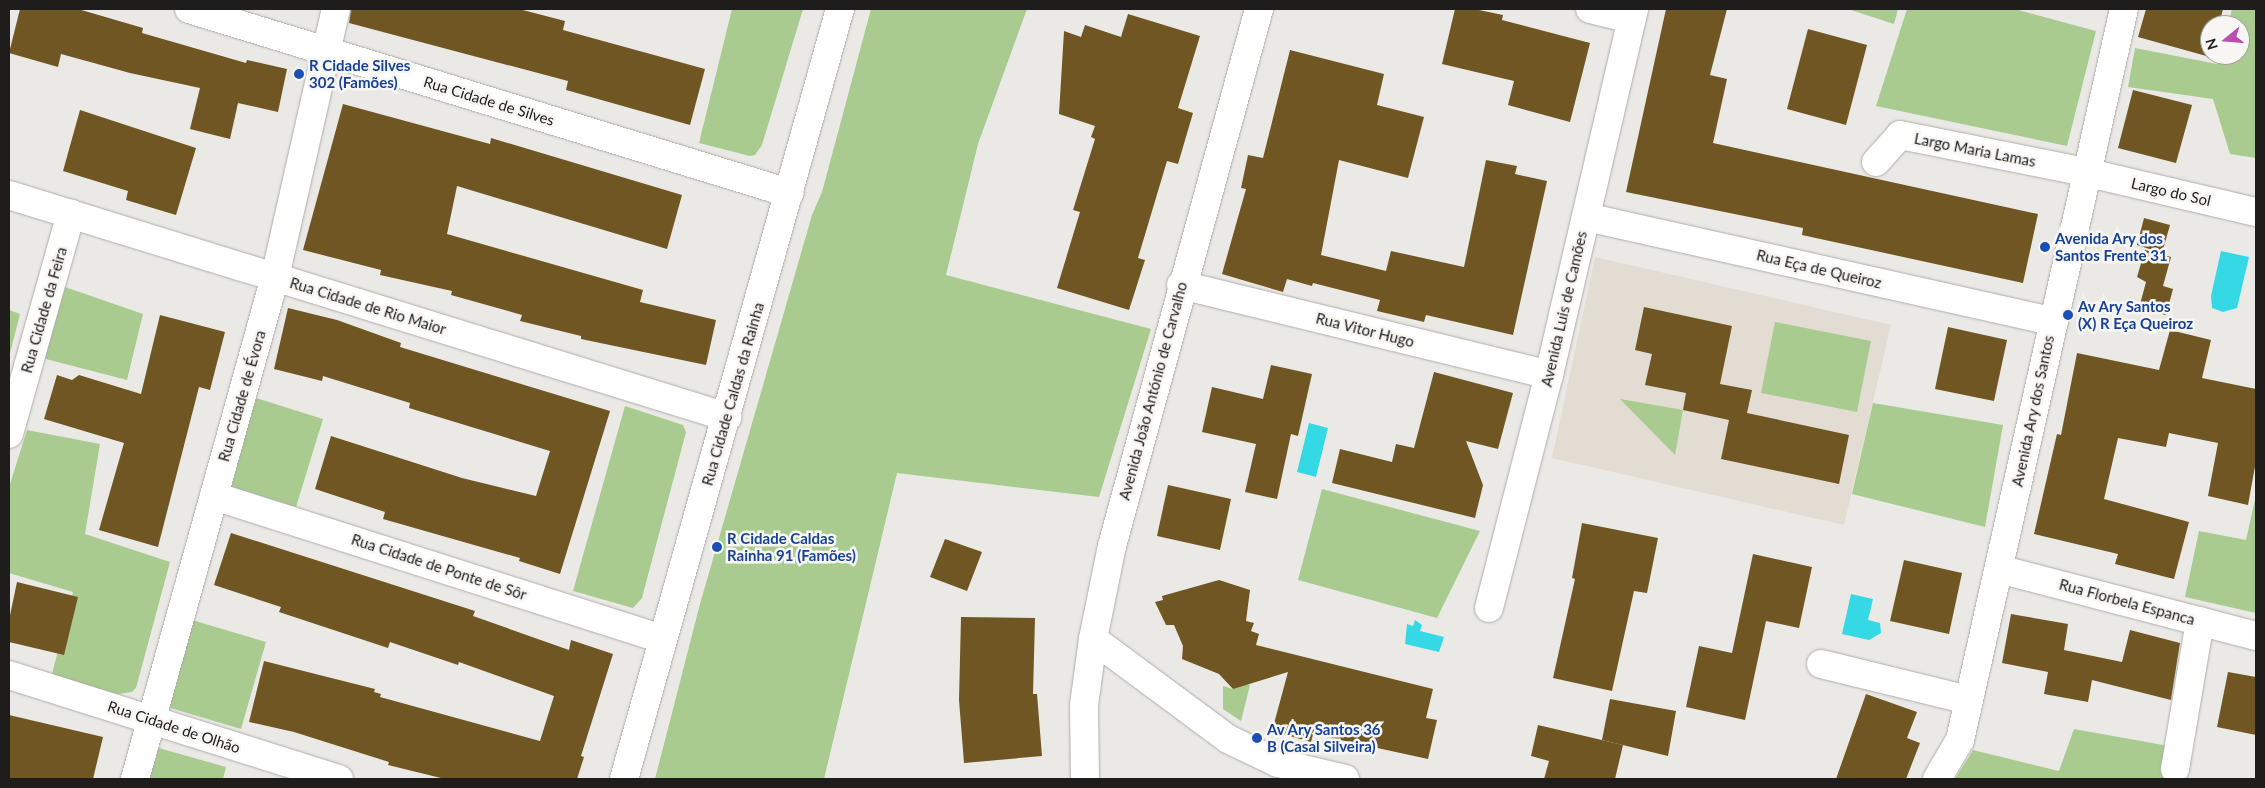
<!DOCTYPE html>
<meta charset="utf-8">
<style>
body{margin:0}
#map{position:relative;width:2265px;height:788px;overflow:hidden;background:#ebe9e5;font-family:Lato,sans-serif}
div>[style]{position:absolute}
.built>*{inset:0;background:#e2dcd2}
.green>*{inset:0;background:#a9cb90}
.water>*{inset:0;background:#35d8e5}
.building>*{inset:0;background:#6f5622}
.roads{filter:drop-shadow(0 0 1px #aeaca9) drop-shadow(0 0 1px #aeaca9)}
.minor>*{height:28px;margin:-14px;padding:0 14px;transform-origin:14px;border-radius:14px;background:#fff}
.dots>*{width:14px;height:14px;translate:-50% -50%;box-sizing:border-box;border:2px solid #f8f6f3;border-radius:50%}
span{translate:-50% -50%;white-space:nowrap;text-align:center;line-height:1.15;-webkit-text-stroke:5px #f8f6f3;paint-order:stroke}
.transit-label{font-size:15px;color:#164399;font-weight:700}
.left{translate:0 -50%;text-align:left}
.street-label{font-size:15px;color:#1e1d1c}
.frame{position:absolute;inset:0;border:10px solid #1e1d1c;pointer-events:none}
.north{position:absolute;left:2200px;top:15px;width:50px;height:50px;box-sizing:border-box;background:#f8f6f3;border:1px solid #a19f9d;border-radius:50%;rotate:253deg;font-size:14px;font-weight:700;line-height:20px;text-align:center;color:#1e1d1c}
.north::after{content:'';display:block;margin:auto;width:18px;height:22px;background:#b94fb0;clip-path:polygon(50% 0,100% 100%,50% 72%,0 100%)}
</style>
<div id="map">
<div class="built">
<div style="clip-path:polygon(1595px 257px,1891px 325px,1844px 525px,1552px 458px)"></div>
</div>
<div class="green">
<div style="clip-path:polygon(732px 9px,803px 9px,762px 145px,755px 155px,750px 156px,699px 143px)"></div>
<div style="clip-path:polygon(871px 9px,1027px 9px,978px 144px,946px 275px,1151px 329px,1099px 497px,897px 473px,824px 779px,655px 779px,700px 604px,812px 215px,822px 192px)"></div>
<div style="clip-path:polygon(1848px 9px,1898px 9px,1894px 24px)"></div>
<div style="clip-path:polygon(1907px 9px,2014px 9px,2096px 31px,2067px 146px,1876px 106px)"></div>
<div style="clip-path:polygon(2232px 9px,2256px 9px,2256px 158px,2230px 154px,2213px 99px,2128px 87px,2135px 48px,2217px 64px,2220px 55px,2240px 55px,2240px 25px,2228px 25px)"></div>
<div style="clip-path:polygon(62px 286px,143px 314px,127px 380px,42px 358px)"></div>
<div style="clip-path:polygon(9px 310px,20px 314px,9px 357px)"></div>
<div style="clip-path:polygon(1775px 322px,1871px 341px,1857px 412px,1761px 393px)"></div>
<div style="clip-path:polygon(256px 398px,323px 419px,296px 507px,229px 486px)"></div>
<div style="clip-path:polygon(1620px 399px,1683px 410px,1675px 455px)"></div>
<div style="clip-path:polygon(1873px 403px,2003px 425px,1985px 527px,1852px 494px)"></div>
<div style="clip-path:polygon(625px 406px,683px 425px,686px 432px,642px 598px,633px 608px,573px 591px)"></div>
<div style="clip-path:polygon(27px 430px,100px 444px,85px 534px,170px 562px,136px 688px,132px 692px,118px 694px,51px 678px,73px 592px,9px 573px,9px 487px)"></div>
<div style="clip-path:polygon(1322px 489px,1480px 531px,1437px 618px,1298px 580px)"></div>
<div style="clip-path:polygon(2256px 495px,2256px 613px,2185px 597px,2199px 531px,2246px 540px)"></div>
<div style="clip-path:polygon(192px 620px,266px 642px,241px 729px,167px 707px)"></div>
<div style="clip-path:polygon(1244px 683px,1250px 685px,1241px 721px,1223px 709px,1223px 686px,1233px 689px)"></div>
<div style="clip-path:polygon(2074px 729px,2191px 750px,2185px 779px,1955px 779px,1973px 750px,2059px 771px)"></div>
<div style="clip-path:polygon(155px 747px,226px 767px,223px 779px,146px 779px)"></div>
</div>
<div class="water">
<div style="clip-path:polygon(2221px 251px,2249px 257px,2237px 308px,2223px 312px,2212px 308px,2211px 296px)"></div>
<div style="clip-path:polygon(1309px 423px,1328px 428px,1316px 477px,1297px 472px)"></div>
<div style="clip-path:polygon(1851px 594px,1873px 599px,1868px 620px,1880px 623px,1881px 633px,1869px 640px,1842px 634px)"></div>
<div style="clip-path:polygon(1415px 620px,1422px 625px,1420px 631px,1444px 637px,1439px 652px,1405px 644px,1407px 624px,1413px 626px)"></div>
</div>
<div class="building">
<div style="clip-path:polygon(20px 9px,78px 9px,143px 28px,142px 33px,246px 63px,247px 60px,287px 69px,278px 112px,238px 103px,230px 139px,190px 129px,200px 88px,130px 73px,61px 54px,58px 67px,9px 53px)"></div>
<div style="clip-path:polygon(351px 9px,519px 9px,565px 21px,563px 30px,705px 69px,690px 125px,566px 90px,568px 81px,349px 23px)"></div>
<div style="clip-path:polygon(1455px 9px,1474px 9px,1503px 15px,1502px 20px,1590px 43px,1570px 122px,1508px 105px,1514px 81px,1442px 64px)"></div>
<div style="clip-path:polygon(1666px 9px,1727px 9px,1710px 75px,1727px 79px,1713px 143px,2038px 214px,2023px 283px,1802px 235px,1803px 228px,1626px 192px)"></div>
<div style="clip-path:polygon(2146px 9px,2223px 9px,2219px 25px,2210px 25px,2210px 57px,2138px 37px)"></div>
<div style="clip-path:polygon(1128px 14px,1200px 36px,1178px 108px,1193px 113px,1178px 164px,1167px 161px,1138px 258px,1145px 260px,1129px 310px,1057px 288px,1080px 212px,1073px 210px,1095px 139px,1091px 137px,1095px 126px,1059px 114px,1064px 31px,1081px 37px,1085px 25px,1121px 37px)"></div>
<div style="clip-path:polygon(1808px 29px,1867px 45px,1846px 125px,1787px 109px)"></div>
<div style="clip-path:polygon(1290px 50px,1384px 74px,1377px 105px,1424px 117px,1408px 178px,1339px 160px,1321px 255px,1386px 271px,1391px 251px,1464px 267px,1486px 160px,1517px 166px,1515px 174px,1547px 181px,1513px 335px,1426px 315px,1424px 322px,1377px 311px,1380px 300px,1313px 283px,1312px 286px,1287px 279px,1283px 292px,1222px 274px,1246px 189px,1241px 188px,1248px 155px,1263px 158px)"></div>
<div style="clip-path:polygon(2133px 90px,2192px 105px,2176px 163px,2118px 148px)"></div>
<div style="clip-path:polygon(343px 104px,490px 144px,491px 138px,682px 195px,667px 249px,457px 186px,447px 234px,643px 290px,640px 302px,716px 320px,706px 365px,581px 339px,581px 336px,520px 321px,522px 315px,451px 295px,452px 291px,380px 275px,381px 270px,303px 250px)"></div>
<div style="clip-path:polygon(80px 110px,196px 148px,176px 215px,126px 200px,128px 191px,63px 171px)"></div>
<div style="clip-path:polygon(2144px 218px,2170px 225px,2162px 253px,2137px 245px)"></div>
<div style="clip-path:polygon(2145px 250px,2171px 257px,2163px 286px,2173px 289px,2166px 315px,2139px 308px,2146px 282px,2137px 277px)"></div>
<div style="clip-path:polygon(1644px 307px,1732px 326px,1720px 384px,1752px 390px,1747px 413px,1849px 435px,1839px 484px,1721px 459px,1729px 420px,1683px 410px,1686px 393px,1645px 385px,1652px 354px,1635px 350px)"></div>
<div style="clip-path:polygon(288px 308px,337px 320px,401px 343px,400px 347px,610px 411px,560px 574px,519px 561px,520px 558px,383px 519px,385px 512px,315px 489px,331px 436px,462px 478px,536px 496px,550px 451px,409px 408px,410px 403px,323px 376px,322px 381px,274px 369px)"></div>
<div style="clip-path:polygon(160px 315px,225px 332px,210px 390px,199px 387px,158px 547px,99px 530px,124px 443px,44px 419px,57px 375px,72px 380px,79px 375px,141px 394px)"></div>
<div style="clip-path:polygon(1948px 327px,2007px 340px,1994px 401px,1935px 389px)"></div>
<div style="clip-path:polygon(2170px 330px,2211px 340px,2202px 378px,2256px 389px,2256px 461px,2248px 505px,2208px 496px,2218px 443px,2169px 433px,2166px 447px,2118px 438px,2104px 499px,2189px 522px,2174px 579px,2115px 564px,2118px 554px,2034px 534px,2057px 434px,2061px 435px,2077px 353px,2159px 370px)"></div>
<div style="clip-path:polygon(1271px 365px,1312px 374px,1298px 436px,1291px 434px,1277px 499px,1245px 492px,1256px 444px,1202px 432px,1212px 387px,1263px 399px)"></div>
<div style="clip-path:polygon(1434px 372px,1513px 393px,1498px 449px,1466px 441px,1483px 485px,1475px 518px,1332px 483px,1340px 449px,1392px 462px,1396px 444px,1414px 448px)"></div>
<div style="clip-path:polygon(1168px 485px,1231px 499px,1220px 550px,1157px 536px)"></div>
<div style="clip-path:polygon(1582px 523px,1658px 538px,1647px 593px,1634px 591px,1612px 691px,1553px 678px,1575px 579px,1572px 578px)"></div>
<div style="clip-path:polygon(231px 533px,475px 611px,473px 616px,569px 650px,571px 640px,613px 654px,581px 756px,584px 757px,577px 779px,445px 779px,388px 765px,389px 762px,294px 732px,249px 722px,264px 661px,375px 689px,374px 692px,381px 694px,380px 697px,540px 741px,554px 696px,459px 662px,458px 665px,390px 642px,388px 648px,279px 612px,281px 607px,214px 585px)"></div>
<div style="clip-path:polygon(945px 539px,982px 552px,967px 591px,930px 577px)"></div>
<div style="clip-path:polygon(1753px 554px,1812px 567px,1799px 628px,1766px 621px,1745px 720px,1686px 707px,1699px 646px,1732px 653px)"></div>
<div style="clip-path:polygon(1904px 560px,1962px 573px,1949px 634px,1890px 621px)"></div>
<div style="clip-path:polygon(1219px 580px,1250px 590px,1246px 621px,1254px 623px,1251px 631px,1259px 634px,1256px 645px,1433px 689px,1426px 718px,1437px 720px,1428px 759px,1313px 734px,1311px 742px,1272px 731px,1288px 672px,1233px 689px,1219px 674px,1182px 659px,1183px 646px,1174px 625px,1166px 625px,1155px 602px,1163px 600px,1162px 596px)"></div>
<div style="clip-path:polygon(17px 582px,78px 597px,64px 655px,9px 642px,9px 620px)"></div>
<div style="clip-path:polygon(2011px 614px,2068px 624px,2064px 650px,2122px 662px,2130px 630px,2180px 643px,2171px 700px,2092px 680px,2088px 702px,2044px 694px,2048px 672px,2002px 663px)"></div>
<div style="clip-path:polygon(961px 617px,1035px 618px,1033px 694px,1037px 694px,1042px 756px,964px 763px,959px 700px)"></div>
<div style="clip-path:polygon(2228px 672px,2256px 677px,2256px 735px,2217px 727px)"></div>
<div style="clip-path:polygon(1866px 694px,1917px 712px,1907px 738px,1920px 743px,1906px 779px,1836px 779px)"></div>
<div style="clip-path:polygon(1610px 699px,1676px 711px,1668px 756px,1602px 740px)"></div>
<div style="clip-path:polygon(9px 715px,103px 737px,93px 779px,9px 779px)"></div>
<div style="clip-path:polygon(1538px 725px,1623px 745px,1615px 779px,1544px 779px,1549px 761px,1531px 756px)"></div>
</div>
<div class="roads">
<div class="minor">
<div style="left:189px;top:9px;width:628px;rotate:17.05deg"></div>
<div style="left:1590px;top:9px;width:42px;rotate:13.7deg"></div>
<div style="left:1876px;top:162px;width:36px;rotate:-48deg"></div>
<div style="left:1900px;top:135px;width:189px;rotate:11.3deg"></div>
<div style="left:2085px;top:172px;width:176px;rotate:13.2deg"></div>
<div style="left:9px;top:195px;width:752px;rotate:17.18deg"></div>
<div style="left:1586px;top:217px;width:478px;rotate:12.6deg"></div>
<div style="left:1181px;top:285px;width:379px;rotate:13.7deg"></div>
<div style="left:9px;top:434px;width:229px;rotate:-74.3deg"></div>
<div style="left:214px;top:496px;width:471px;rotate:17.7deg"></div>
<div style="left:1999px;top:569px;width:266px;rotate:14.6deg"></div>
<div style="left:1489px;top:608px;width:241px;rotate:-75.6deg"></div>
<div style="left:1549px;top:375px;width:376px;rotate:-76.9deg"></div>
<div style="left:1093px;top:639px;width:168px;rotate:36.5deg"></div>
<div style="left:1228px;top:739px;width:55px;rotate:25.6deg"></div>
<div style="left:1278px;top:763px;width:69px;rotate:13.4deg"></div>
<div style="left:1821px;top:664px;width:152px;rotate:13.7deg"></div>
<div style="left:9px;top:675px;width:346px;rotate:17.5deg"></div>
<div style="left:2175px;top:769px;width:150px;rotate:-80.4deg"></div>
<div style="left:135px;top:779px;width:521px;rotate:-74.42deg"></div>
<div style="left:275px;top:277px;width:275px;rotate:-77.2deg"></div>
<div style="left:624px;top:779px;width:800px;rotate:-74.33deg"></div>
<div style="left:1085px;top:779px;width:74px;rotate:-90.8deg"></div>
<div style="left:1084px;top:705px;width:67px;rotate:-82.2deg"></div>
<div style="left:1093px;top:639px;width:95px;rotate:-78.5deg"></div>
<div style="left:1112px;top:546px;width:557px;rotate:-74.69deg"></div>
<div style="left:1937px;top:779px;width:45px;rotate:-59.5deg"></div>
<div style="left:1960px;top:740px;width:749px;rotate:-77.36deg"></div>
</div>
</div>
<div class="dots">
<div style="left:299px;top:74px;background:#1a4fb4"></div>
<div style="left:2045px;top:247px;background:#1a4fb4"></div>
<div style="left:2068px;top:315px;background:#1a4fb4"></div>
<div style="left:717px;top:547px;background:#1a4fb4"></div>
<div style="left:1257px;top:738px;background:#1a4fb4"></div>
</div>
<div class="transit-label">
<span class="left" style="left:309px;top:74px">R Cidade Silves<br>302 (Famões)</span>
<span class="left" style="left:2055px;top:247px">Avenida Ary dos<br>Santos Frente 31</span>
<span class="left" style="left:2078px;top:315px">Av Ary Santos<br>(X) R Eça Queiroz</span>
<span class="left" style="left:727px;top:547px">R Cidade Caldas<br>Rainha 91 (Famões)</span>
<span class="left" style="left:1267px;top:738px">Av Ary Santos 36<br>B (Casal Silveira)</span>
</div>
<div class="street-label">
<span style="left:489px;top:101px;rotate:17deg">Rua Cidade de Silves</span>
<span style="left:1975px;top:150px;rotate:11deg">Largo Maria Lamas</span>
<span style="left:2171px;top:192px;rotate:13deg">Largo do Sol</span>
<span style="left:1819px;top:269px;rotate:13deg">Rua Eça de Queiroz</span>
<span style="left:368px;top:306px;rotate:17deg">Rua Cidade de Rio Maior</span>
<span style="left:1564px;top:309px;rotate:-77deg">Avenida Luis de Camões</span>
<span style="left:44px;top:310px;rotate:-74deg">Rua Cidade da Feira</span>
<span style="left:1365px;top:330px;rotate:14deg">Rua Vitor Hugo</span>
<span style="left:1153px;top:391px;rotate:-75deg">Avenida João António de Carvalho</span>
<span style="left:733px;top:394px;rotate:-74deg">Rua Cidade Caldas da Rainha</span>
<span style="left:242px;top:396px;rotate:-74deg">Rua Cidade de Évora</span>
<span style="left:2033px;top:411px;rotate:-78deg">Avenida Ary dos Santos</span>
<span style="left:439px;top:567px;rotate:18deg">Rua Cidade de Ponte de Sôr</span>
<span style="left:2127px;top:602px;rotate:15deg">Rua Florbela Espanca</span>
<span style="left:174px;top:727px;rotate:18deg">Rua Cidade de Olhão</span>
</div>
<div class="frame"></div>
<div class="north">N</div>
</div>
